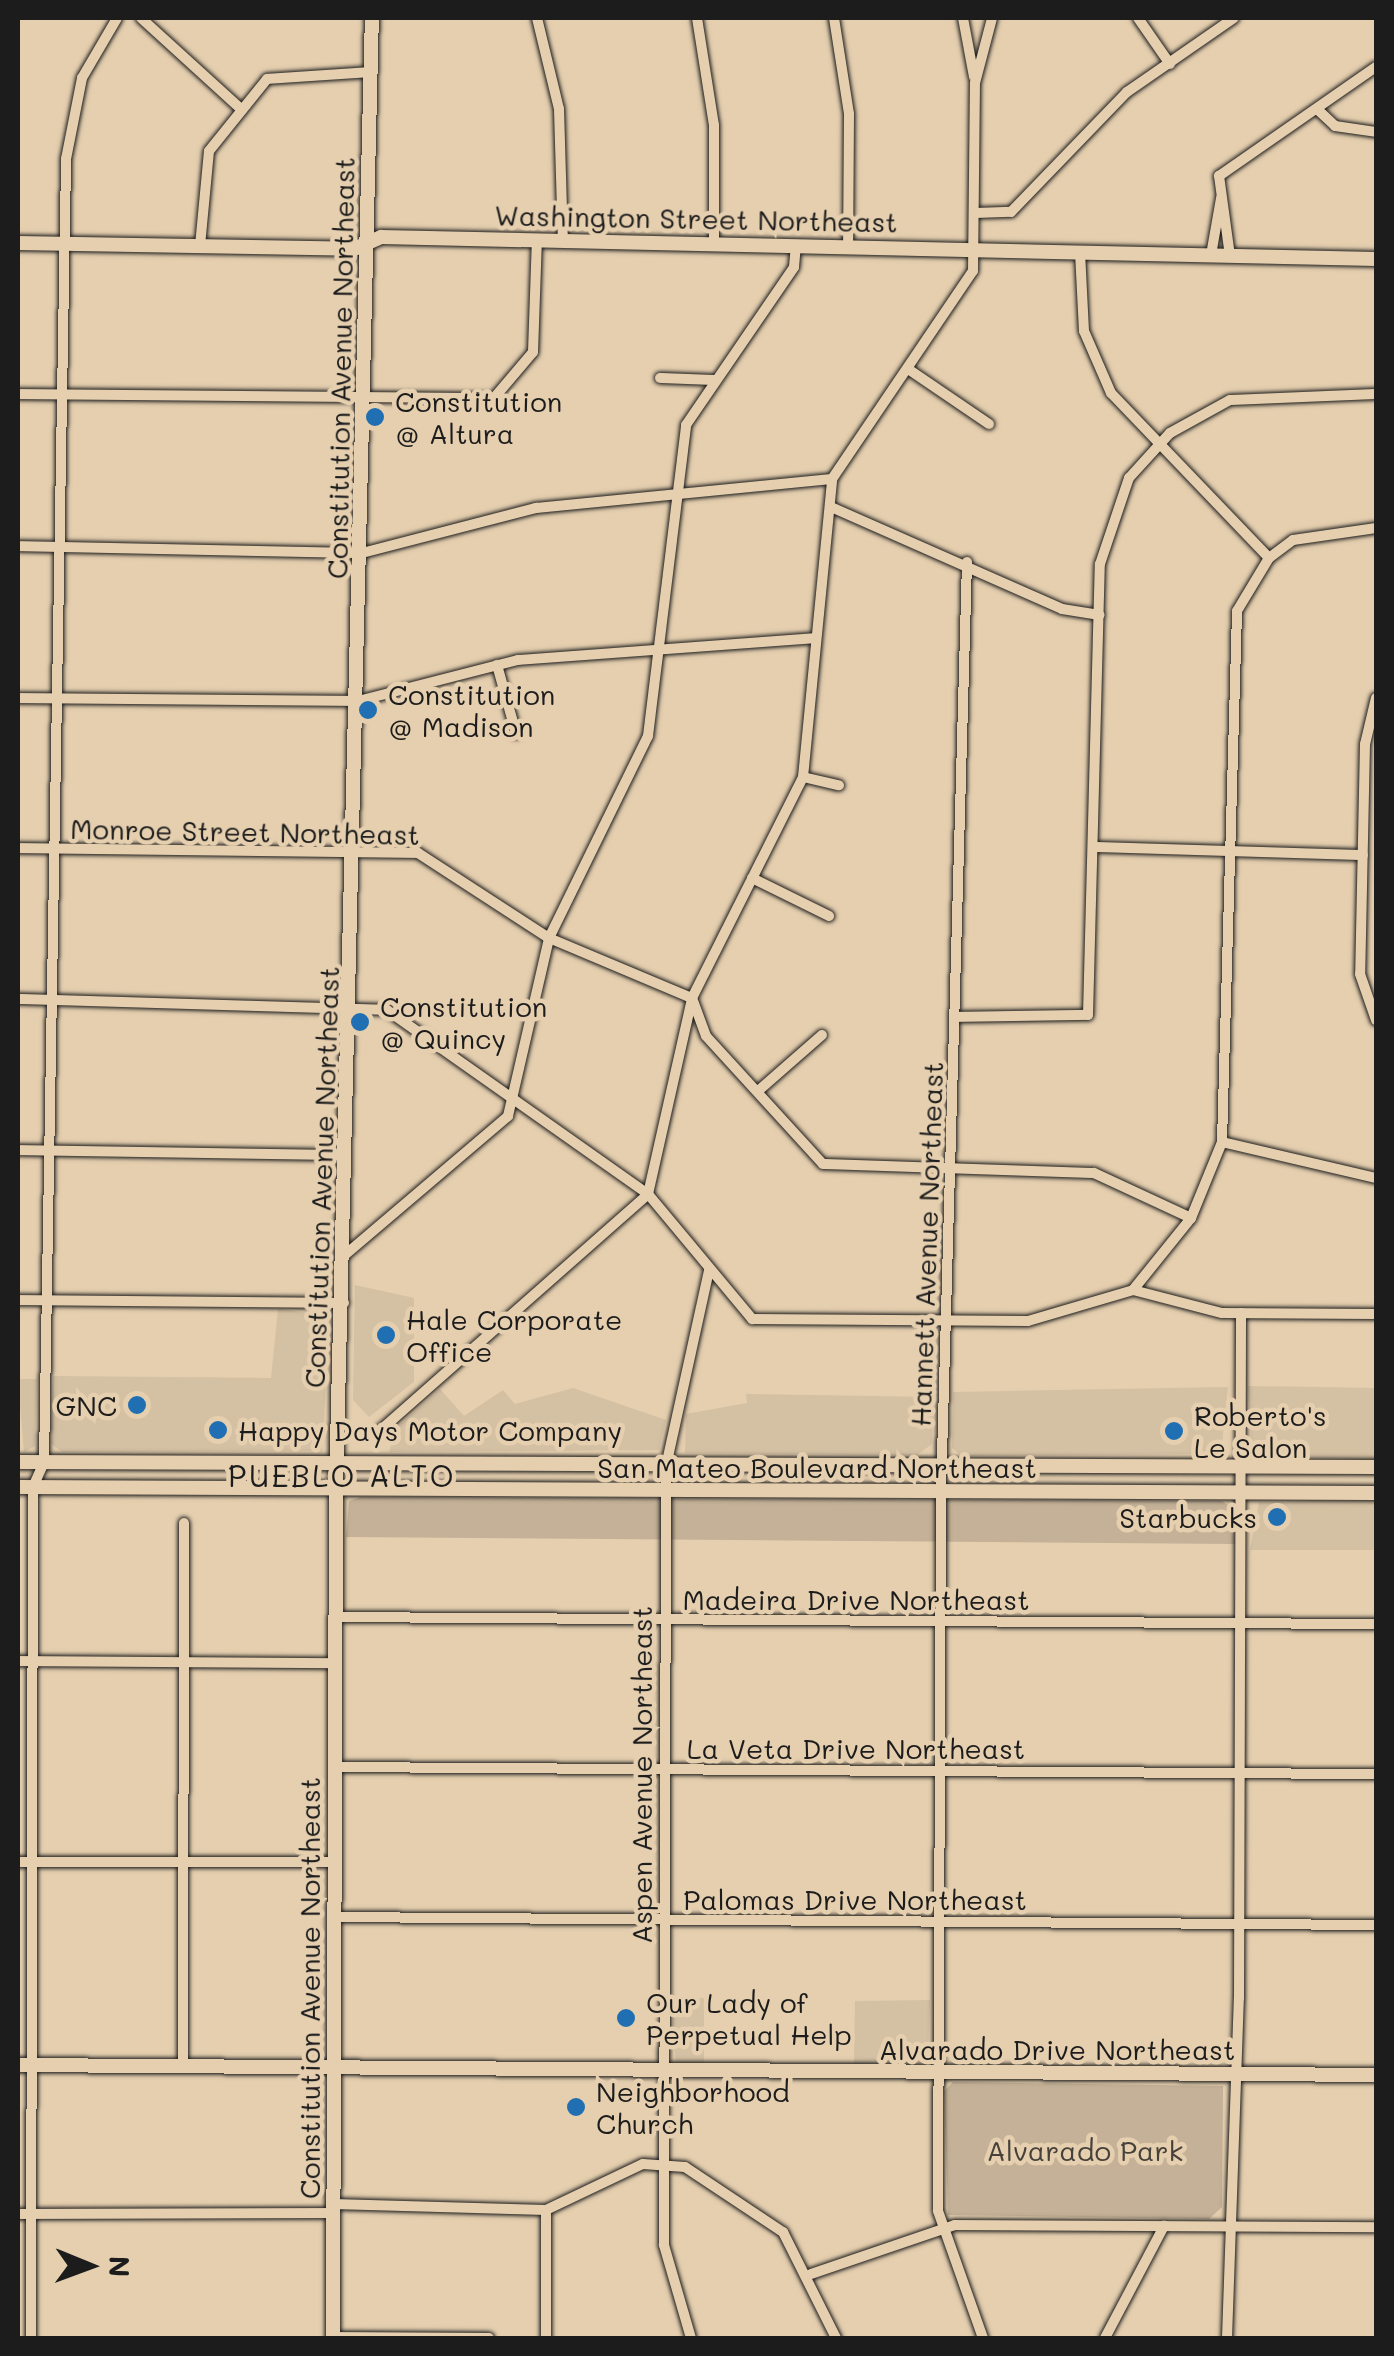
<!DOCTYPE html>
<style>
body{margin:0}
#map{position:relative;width:1394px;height:2356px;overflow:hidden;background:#e5cfaf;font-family:Mali,sans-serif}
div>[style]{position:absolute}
.built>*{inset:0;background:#d4c0a3}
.green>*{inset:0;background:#c4b197}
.roads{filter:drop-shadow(0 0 2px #1c1c1c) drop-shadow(0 0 2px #1c1c1c)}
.street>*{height:10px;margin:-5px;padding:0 5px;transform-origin:5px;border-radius:5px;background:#e5cfaf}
.secondary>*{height:14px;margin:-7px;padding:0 7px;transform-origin:7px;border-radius:7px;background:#e5cfaf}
.dots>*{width:28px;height:28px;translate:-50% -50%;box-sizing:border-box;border:5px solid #e5cfaf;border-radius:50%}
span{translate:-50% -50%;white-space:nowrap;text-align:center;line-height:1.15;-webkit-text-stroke:9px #e5cfaf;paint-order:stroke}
.street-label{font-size:28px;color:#1c1c1c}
.poi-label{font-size:28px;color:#1c1c1c}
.left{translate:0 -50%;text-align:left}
.right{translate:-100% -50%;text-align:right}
.park-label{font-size:28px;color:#46413b}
.neighbourhood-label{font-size:30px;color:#1c1c1c;letter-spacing:2.5px}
.frame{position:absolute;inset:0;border:20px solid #1c1c1c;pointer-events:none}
.north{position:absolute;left:40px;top:2216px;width:100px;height:100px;-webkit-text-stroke:8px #e5cfaf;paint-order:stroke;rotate:91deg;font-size:28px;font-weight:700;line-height:40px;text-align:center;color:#1c1c1c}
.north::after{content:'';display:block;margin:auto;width:35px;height:45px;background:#1c1c1c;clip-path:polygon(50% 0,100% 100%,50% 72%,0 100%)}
</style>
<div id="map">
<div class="built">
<div style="clip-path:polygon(355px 1285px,414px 1298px,414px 1382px,369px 1417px,353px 1400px)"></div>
<div style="clip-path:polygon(278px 1309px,330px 1316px,322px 1451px,62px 1452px,51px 1444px,53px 1376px,271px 1378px)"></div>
<div style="clip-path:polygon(18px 1379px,37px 1379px,35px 1446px,24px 1452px)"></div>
<div style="clip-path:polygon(1248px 1386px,1376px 1388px,1376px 1459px,1252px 1456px)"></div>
<div style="clip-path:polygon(1228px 1387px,1221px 1454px,962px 1456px,952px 1448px,953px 1392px)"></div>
<div style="clip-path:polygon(573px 1388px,666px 1420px,659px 1450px,389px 1452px,396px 1428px,440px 1389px,464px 1416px,503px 1390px,515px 1404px)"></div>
<div style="clip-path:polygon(746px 1394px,933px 1397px,932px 1444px,917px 1455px,685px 1453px,686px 1414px,747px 1403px)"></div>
<div style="clip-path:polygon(1376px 1501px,1376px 1550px,1250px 1550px,1259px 1502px)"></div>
<div style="clip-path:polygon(704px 1998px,704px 2063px,676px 2064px,672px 1999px)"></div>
<div style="clip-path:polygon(930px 2000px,928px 2063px,854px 2064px,855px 2001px)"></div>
</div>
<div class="green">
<div style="clip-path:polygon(361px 1497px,1222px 1501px,1236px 1511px,1235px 1544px,346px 1537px,349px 1501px)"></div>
<div style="clip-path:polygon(953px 2082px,1223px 2086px,1222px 2207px,1209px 2219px,948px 2215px,944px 2091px)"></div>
</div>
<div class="roads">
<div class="street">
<div style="left:141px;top:18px;width:135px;rotate:42.3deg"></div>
<div style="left:537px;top:18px;width:94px;rotate:76.4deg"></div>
<div style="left:559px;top:109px;width:132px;rotate:88.3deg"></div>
<div style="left:697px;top:18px;width:108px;rotate:81deg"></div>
<div style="left:714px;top:125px;width:119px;rotate:90deg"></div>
<div style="left:834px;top:18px;width:97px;rotate:81.1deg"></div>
<div style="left:849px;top:114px;width:131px;rotate:90.4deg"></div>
<div style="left:963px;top:18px;width:60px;rotate:79.4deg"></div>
<div style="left:1138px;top:18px;width:56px;rotate:55.2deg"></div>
<div style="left:1317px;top:109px;width:25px;rotate:43deg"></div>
<div style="left:1335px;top:126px;width:41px;rotate:8.3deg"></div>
<div style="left:975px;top:213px;width:36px;rotate:-2deg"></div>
<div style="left:1011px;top:212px;width:167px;rotate:-46deg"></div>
<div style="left:1127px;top:92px;width:130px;rotate:-34.7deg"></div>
<div style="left:200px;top:246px;width:95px;rotate:-84.6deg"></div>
<div style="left:209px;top:151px;width:92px;rotate:-51.1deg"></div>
<div style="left:267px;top:79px;width:103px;rotate:-3.9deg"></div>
<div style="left:1080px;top:252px;width:79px;rotate:87.1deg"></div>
<div style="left:1084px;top:331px;width:68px;rotate:66.5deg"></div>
<div style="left:1111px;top:393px;width:228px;rotate:46.2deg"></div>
<div style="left:1211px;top:255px;width:58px;rotate:-80deg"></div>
<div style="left:1230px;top:256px;width:81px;rotate:-97.8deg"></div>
<div style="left:1219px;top:176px;width:191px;rotate:-34.8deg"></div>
<div style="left:908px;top:369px;width:98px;rotate:34.2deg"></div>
<div style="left:660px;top:378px;width:55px;rotate:2.1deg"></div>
<div style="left:18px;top:394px;width:476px;rotate:0.5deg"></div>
<div style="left:494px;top:398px;width:60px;rotate:-49.7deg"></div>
<div style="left:533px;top:352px;width:112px;rotate:-88deg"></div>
<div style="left:831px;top:507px;width:253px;rotate:23.8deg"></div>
<div style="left:1062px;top:609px;width:38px;rotate:9deg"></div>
<div style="left:18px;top:546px;width:344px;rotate:1.2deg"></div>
<div style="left:362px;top:553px;width:180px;rotate:-14.5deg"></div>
<div style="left:536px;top:508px;width:297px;rotate:-5.6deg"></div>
<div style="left:967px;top:562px;width:932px;rotate:91.6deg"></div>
<div style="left:941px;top:1494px;width:717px;rotate:90.24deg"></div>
<div style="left:938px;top:2211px;width:135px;rotate:70.5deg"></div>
<div style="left:497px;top:665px;width:71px;rotate:74.4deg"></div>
<div style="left:18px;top:698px;width:340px;rotate:0.5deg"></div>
<div style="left:358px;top:701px;width:165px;rotate:-14.4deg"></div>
<div style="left:518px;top:660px;width:298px;rotate:-4.2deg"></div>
<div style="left:1376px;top:698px;width:47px;rotate:103.4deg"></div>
<div style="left:1365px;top:744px;width:230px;rotate:91.2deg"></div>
<div style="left:1360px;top:974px;width:49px;rotate:70.8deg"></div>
<div style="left:803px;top:777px;width:37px;rotate:13deg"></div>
<div style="left:1094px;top:847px;width:269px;rotate:1.7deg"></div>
<div style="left:18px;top:848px;width:400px;rotate:0.7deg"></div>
<div style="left:418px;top:853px;width:156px;rotate:33deg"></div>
<div style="left:549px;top:938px;width:155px;rotate:22.8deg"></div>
<div style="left:692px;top:998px;width:40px;rotate:69.8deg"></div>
<div style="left:706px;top:1036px;width:173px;rotate:47.6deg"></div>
<div style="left:823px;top:1164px;width:271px;rotate:1.9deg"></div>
<div style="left:1094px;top:1173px;width:107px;rotate:24.9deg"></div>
<div style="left:752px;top:878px;width:86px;rotate:26.3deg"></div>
<div style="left:18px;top:999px;width:369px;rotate:1.7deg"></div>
<div style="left:387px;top:1010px;width:319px;rotate:35.2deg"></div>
<div style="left:648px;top:1194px;width:163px;rotate:50.2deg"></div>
<div style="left:752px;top:1319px;width:276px;rotate:0.4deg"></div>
<div style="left:1028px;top:1321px;width:109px;rotate:-16.4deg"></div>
<div style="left:1133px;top:1290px;width:92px;rotate:14.5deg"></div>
<div style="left:1222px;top:1313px;width:154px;rotate:0.4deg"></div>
<div style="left:955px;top:1017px;width:133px;rotate:-0.9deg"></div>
<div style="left:1088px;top:1015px;width:451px;rotate:-88.5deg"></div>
<div style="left:1100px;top:564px;width:91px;rotate:-71.4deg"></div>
<div style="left:1129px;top:478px;width:61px;rotate:-47.7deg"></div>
<div style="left:1170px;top:433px;width:68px;rotate:-28.8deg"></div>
<div style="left:1230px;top:400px;width:146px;rotate:-2.4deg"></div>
<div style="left:758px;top:1091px;width:85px;rotate:-41.2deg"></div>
<div style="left:1222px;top:1142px;width:158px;rotate:13.2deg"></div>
<div style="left:18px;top:1150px;width:328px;rotate:0.9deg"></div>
<div style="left:346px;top:1254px;width:213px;rotate:-40.4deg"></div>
<div style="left:508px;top:1116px;width:183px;rotate:-77deg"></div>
<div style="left:549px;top:938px;width:225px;rotate:-63.9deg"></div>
<div style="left:648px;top:736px;width:313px;rotate:-83deg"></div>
<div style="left:686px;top:425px;width:191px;rotate:-55.6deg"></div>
<div style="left:794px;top:267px;width:22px;rotate:-85deg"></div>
<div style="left:1133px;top:1290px;width:92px;rotate:-51.1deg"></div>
<div style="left:1191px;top:1218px;width:82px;rotate:-67.8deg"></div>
<div style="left:1222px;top:1142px;width:531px;rotate:-88.38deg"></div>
<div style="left:1237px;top:611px;width:62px;rotate:-58.9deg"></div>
<div style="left:1269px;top:558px;width:30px;rotate:-37deg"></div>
<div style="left:1293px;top:540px;width:84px;rotate:-8.2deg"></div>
<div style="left:18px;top:1300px;width:326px;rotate:0.5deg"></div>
<div style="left:375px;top:1435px;width:364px;rotate:-41.4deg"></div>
<div style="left:648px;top:1194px;width:201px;rotate:-77.3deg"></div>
<div style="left:692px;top:998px;width:247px;rotate:-63.3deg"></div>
<div style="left:803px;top:777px;width:299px;rotate:-84.4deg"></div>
<div style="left:832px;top:479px;width:251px;rotate:-55.9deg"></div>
<div style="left:973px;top:271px;width:188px;rotate:-89.4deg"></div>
<div style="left:975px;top:83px;width:67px;rotate:-75.3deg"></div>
<div style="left:335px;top:1617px;width:1041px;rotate:0.39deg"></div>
<div style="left:18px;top:1661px;width:317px;rotate:0.4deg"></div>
<div style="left:335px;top:1767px;width:1041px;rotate:0.39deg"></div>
<div style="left:18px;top:1862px;width:316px"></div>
<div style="left:334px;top:1917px;width:1042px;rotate:0.44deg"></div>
<div style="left:183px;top:2064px;width:541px;rotate:-89.89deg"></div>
<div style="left:333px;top:2204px;width:213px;rotate:1.6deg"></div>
<div style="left:546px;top:2210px;width:107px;rotate:-25.4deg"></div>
<div style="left:643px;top:2164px;width:42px;rotate:4.1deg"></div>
<div style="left:685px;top:2167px;width:118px;rotate:33.6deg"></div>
<div style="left:783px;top:2232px;width:119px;rotate:63.4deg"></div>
<div style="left:18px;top:2214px;width:315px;rotate:-0.2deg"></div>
<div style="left:811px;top:2274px;width:152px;rotate:-18.8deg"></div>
<div style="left:955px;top:2225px;width:421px;rotate:0.3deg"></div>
<div style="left:333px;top:2337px;width:156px;rotate:0.4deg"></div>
<div style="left:31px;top:2338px;width:851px;rotate:-89.87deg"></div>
<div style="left:33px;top:1487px;width:27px;rotate:-66deg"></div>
<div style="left:44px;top:1462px;width:1303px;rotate:-89.03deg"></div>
<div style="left:66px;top:159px;width:83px;rotate:-78.8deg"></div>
<div style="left:82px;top:78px;width:69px;rotate:-59.7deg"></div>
<div style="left:546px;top:2338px;width:128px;rotate:-90deg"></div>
<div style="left:691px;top:2338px;width:97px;rotate:-106.2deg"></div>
<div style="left:664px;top:2245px;width:779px;rotate:-89.85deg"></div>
<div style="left:666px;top:1466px;width:200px;rotate:-77.6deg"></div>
<div style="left:1105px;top:2338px;width:127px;rotate:-62.2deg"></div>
<div style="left:1227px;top:2338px;width:340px;rotate:-88deg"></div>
<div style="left:1239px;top:1998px;width:685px;rotate:-89.83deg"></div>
</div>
<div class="secondary">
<div style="left:18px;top:243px;width:336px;rotate:1deg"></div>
<div style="left:354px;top:249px;width:30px;rotate:-24deg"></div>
<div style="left:381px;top:237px;width:995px;rotate:1.27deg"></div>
<div style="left:18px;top:1462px;width:1358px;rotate:0.21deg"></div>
<div style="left:18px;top:1487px;width:1358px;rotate:0.25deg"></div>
<div style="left:18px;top:2065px;width:1358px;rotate:0.42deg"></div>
<div style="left:333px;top:2338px;width:852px;rotate:-89.8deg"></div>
<div style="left:336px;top:1486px;width:1468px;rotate:-88.6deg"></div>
</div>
</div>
<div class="dots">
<div style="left:375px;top:417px;background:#1f6fb2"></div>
<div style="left:368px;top:710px;background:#1f6fb2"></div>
<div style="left:360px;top:1022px;background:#1f6fb2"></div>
<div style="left:386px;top:1335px;background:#1f6fb2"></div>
<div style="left:137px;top:1405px;background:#1f6fb2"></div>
<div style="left:218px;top:1430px;background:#1f6fb2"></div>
<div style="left:1174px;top:1431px;background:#1f6fb2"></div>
<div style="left:1277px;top:1517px;background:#1f6fb2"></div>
<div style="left:626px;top:2018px;background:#1f6fb2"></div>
<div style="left:576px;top:2107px;background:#1f6fb2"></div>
</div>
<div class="street-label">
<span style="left:696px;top:218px;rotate:1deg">Washington Street Northeast</span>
<span style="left:340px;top:368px;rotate:-89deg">Constitution Avenue Northeast</span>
<span style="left:245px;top:831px;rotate:1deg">Monroe Street Northeast</span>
<span style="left:321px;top:1177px;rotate:-88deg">Constitution Avenue Northeast</span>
<span style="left:926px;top:1244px;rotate:-88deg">Hannett Avenue Northeast</span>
<span style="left:817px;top:1467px">San Mateo Boulevard Northeast</span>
<span style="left:856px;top:1599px">Madeira Drive Northeast</span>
<span style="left:856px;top:1748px">La Veta Drive Northeast</span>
<span style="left:641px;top:1775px;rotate:-90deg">Aspen Avenue Northeast</span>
<span style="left:855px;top:1899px">Palomas Drive Northeast</span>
<span style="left:309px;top:1988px;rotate:-90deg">Constitution Avenue Northeast</span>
<span style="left:1057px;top:2049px">Alvarado Drive Northeast</span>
</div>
<div class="poi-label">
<span class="left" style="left:395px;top:417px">Constitution<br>@ Altura</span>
<span class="left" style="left:388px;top:710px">Constitution<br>@ Madison</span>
<span class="left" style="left:380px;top:1022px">Constitution<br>@ Quincy</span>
<span class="left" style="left:406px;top:1335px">Hale Corporate<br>Office</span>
<span class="right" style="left:117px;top:1405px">GNC</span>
<span class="left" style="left:1194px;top:1431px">Roberto's<br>Le Salon</span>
<span class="left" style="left:238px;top:1430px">Happy Days Motor Company</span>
<span class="right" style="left:1257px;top:1517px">Starbucks</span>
<span class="left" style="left:646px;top:2018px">Our Lady of<br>Perpetual Help</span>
<span class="left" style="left:596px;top:2107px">Neighborhood<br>Church</span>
</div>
<div class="park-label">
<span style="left:1085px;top:2150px">Alvarado Park</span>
</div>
<div class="neighbourhood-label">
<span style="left:342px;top:1475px">PUEBLO ALTO</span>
</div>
<div class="frame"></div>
<div class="north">N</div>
</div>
